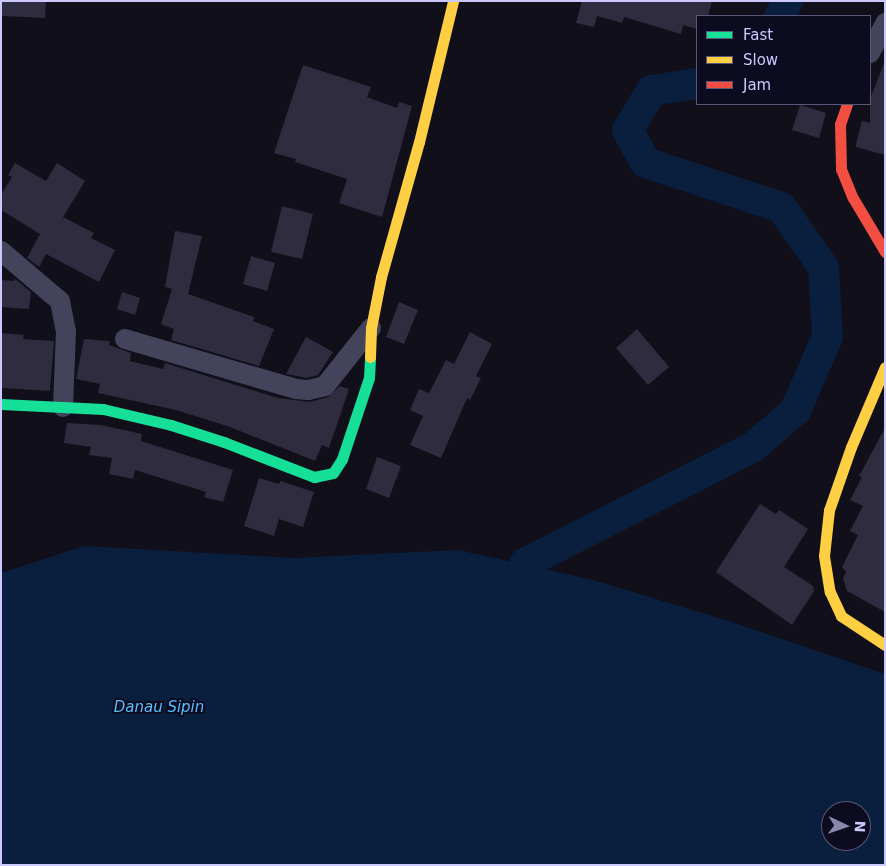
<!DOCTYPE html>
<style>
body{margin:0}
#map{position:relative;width:886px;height:866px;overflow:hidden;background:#100f1a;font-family:"DejaVu Sans",sans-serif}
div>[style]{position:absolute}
.water>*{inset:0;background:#091f3d}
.river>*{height:31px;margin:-15.5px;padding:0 15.5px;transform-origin:15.5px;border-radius:15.5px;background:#091f3d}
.building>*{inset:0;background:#2e2c3e}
.street>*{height:20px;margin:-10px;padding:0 10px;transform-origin:10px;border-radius:10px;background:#43445c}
.fast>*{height:11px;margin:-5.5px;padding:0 5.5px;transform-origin:5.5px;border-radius:5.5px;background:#16e098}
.slow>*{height:11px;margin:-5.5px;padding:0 5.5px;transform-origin:5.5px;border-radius:5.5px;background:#ffcf43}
.jam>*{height:11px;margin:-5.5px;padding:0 5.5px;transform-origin:5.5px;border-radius:5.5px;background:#f24e42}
span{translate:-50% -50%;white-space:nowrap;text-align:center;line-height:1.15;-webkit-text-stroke:4px #0d0b1f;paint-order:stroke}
.water-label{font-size:15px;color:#57bdff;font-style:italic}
.frame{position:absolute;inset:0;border:2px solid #ccc9ff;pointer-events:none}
.legend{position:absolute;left:696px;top:15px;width:175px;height:90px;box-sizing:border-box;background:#0d0b1f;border:1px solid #595779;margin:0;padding:6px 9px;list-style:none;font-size:15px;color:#ccc9ff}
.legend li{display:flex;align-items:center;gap:10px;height:25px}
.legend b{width:25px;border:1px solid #595779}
.north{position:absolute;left:821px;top:801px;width:50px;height:50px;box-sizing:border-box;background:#0d0b1f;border:1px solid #595779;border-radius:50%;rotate:93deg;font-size:14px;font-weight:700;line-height:20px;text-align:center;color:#ccc9ff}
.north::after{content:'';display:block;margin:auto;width:18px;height:22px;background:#8a88af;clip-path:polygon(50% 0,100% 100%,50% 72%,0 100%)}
</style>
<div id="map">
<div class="water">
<div style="clip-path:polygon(evenodd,84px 546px,294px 558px,458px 550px,593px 580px,729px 621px,885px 674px,885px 865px,1px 865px,1px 573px,84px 546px,831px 811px,861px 811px,861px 841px,831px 841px,831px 811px)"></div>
</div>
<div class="river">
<div style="left:779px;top:16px;width:17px;rotate:-62deg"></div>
<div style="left:524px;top:563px;width:256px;rotate:-27deg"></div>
<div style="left:752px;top:447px;width:57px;rotate:-40.7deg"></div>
<div style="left:795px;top:410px;width:81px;rotate:-66.6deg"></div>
<div style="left:827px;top:336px;width:69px;rotate:-93.3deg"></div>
<div style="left:823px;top:267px;width:73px;rotate:-125deg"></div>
<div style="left:781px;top:207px;width:143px;rotate:-161.7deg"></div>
<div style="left:645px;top:162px;width:37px;rotate:-119deg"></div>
<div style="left:627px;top:130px;width:47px;rotate:-59deg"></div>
<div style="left:651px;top:90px;width:47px;rotate:-8.7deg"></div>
</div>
<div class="building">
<div style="clip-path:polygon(1px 1px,46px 1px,45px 18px,1px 16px)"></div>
<div style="clip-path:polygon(582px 1px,712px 1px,708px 16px,697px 16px,697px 29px,683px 25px,681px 34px,624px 17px,622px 23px,597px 16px,594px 27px,576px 23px)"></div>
<div style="clip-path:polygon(884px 63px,885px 63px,885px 155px,856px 147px,856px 144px,862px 121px,870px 123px,870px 99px)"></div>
<div style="clip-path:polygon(303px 65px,371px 87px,367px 97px,397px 108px,399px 102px,412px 106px,382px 217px,339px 203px,347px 179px,295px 162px,296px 159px,274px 153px)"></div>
<div style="clip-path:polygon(800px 105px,826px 113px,819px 138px,792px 130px)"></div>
<div style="clip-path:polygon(15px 163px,46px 181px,57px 163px,85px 181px,63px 217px,94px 233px,91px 238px,115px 250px,99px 282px,46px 254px,39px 267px,27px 258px,40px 234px,1px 210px,1px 195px,12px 177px,8px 175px)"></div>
<div style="clip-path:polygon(282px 206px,313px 214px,302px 259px,271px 252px)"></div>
<div style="clip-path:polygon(175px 231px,202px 236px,188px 294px,254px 317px,253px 321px,274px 329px,259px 366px,171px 340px,174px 329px,161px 324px,172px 289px,165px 287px)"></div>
<div style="clip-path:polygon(251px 256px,275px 263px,267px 291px,243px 284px)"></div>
<div style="clip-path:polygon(15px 279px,31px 292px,29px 309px,1px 307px,1px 280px,14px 281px)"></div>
<div style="clip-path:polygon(122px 292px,140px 298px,135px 315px,117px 309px)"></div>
<div style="clip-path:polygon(399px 302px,418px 310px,404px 344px,386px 337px)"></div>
<div style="clip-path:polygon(637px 329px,669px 367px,648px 385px,616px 348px)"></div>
<div style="clip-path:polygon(470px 332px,492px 344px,476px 376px,481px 378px,470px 400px,467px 398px,441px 458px,410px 445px,423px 416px,410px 410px,419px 389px,429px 393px,446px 360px,454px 364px)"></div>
<div style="clip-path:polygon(1px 333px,24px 335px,23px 339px,54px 341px,50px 391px,1px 388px)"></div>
<div style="clip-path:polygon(306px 337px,333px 352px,318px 375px,307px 378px,286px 374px)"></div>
<div style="clip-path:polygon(84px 339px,110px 341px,109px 345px,131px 353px,130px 361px,163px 369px,165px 363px,278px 398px,310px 402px,328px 397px,340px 386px,349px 389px,329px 448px,322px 445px,315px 461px,230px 427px,176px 410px,98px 393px,100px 384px,76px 379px)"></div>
<div style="clip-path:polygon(67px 423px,101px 425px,142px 434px,141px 441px,233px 470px,223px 502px,204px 497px,206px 492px,135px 470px,133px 479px,109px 474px,112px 458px,89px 455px,91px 447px,64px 443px)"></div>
<div style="clip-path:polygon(885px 428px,885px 612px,847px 591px,843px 578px,846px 572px,842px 567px,858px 535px,850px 531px,863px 506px,850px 500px,862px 477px,859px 476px)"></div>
<div style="clip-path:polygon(377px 457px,401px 466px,389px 498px,366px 489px)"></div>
<div style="clip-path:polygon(259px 478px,279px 484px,280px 481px,314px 492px,303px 527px,279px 519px,274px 536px,244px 526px)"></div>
<div style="clip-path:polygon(760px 504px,776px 514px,779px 510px,808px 529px,784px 567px,813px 586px,814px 591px,792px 625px,716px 572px)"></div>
</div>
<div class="street">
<div style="left:870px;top:53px;width:34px;rotate:-63deg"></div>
<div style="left:1px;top:251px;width:77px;rotate:40.3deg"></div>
<div style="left:60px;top:301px;width:31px;rotate:79deg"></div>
<div style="left:66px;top:331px;width:76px;rotate:92.3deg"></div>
<div style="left:125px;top:339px;width:178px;rotate:16.3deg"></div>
<div style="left:296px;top:389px;width:12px;rotate:5deg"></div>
<div style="left:308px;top:390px;width:17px;rotate:-13deg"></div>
<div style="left:325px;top:386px;width:74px;rotate:-51.6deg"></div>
</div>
<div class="fast">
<div style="left:1px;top:404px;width:102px;rotate:2.8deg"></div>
<div style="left:103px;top:409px;width:70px;rotate:13.2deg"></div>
<div style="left:171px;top:425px;width:56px;rotate:17.8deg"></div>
<div style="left:224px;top:442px;width:97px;rotate:21.3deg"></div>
<div style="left:314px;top:477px;width:19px;rotate:-12deg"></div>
<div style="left:333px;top:473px;width:17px;rotate:-57deg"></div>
<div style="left:342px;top:459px;width:85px;rotate:-71.6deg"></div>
<div style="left:369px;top:378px;width:21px;rotate:-87deg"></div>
</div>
<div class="slow">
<div style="left:370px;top:357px;width:29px;rotate:-88deg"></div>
<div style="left:371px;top:328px;width:52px;rotate:-78.9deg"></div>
<div style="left:381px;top:277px;width:140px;rotate:-74.3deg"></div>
<div style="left:419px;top:142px;width:145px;rotate:-76.4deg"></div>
<div style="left:885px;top:367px;width:87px;rotate:113deg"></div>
<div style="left:851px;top:447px;width:67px;rotate:109.2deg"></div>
<div style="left:829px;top:510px;width:46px;rotate:96.2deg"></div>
<div style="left:824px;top:556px;width:36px;rotate:81deg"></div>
<div style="left:830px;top:592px;width:26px;rotate:65deg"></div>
<div style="left:841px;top:616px;width:53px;rotate:33.4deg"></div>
</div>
<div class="jam">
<div style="left:847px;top:104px;width:21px;rotate:109deg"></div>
<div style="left:840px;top:124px;width:45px;rotate:88.7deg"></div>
<div style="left:841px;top:169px;width:31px;rotate:68deg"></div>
<div style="left:853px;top:198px;width:63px;rotate:59.3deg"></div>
</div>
<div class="water-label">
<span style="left:159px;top:708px">Danau Sipin</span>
</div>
<div class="frame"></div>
<ul class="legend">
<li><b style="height:6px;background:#16e098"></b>Fast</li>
<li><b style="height:6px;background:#ffcf43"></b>Slow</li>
<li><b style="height:6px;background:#f24e42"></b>Jam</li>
</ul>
<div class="north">N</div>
</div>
